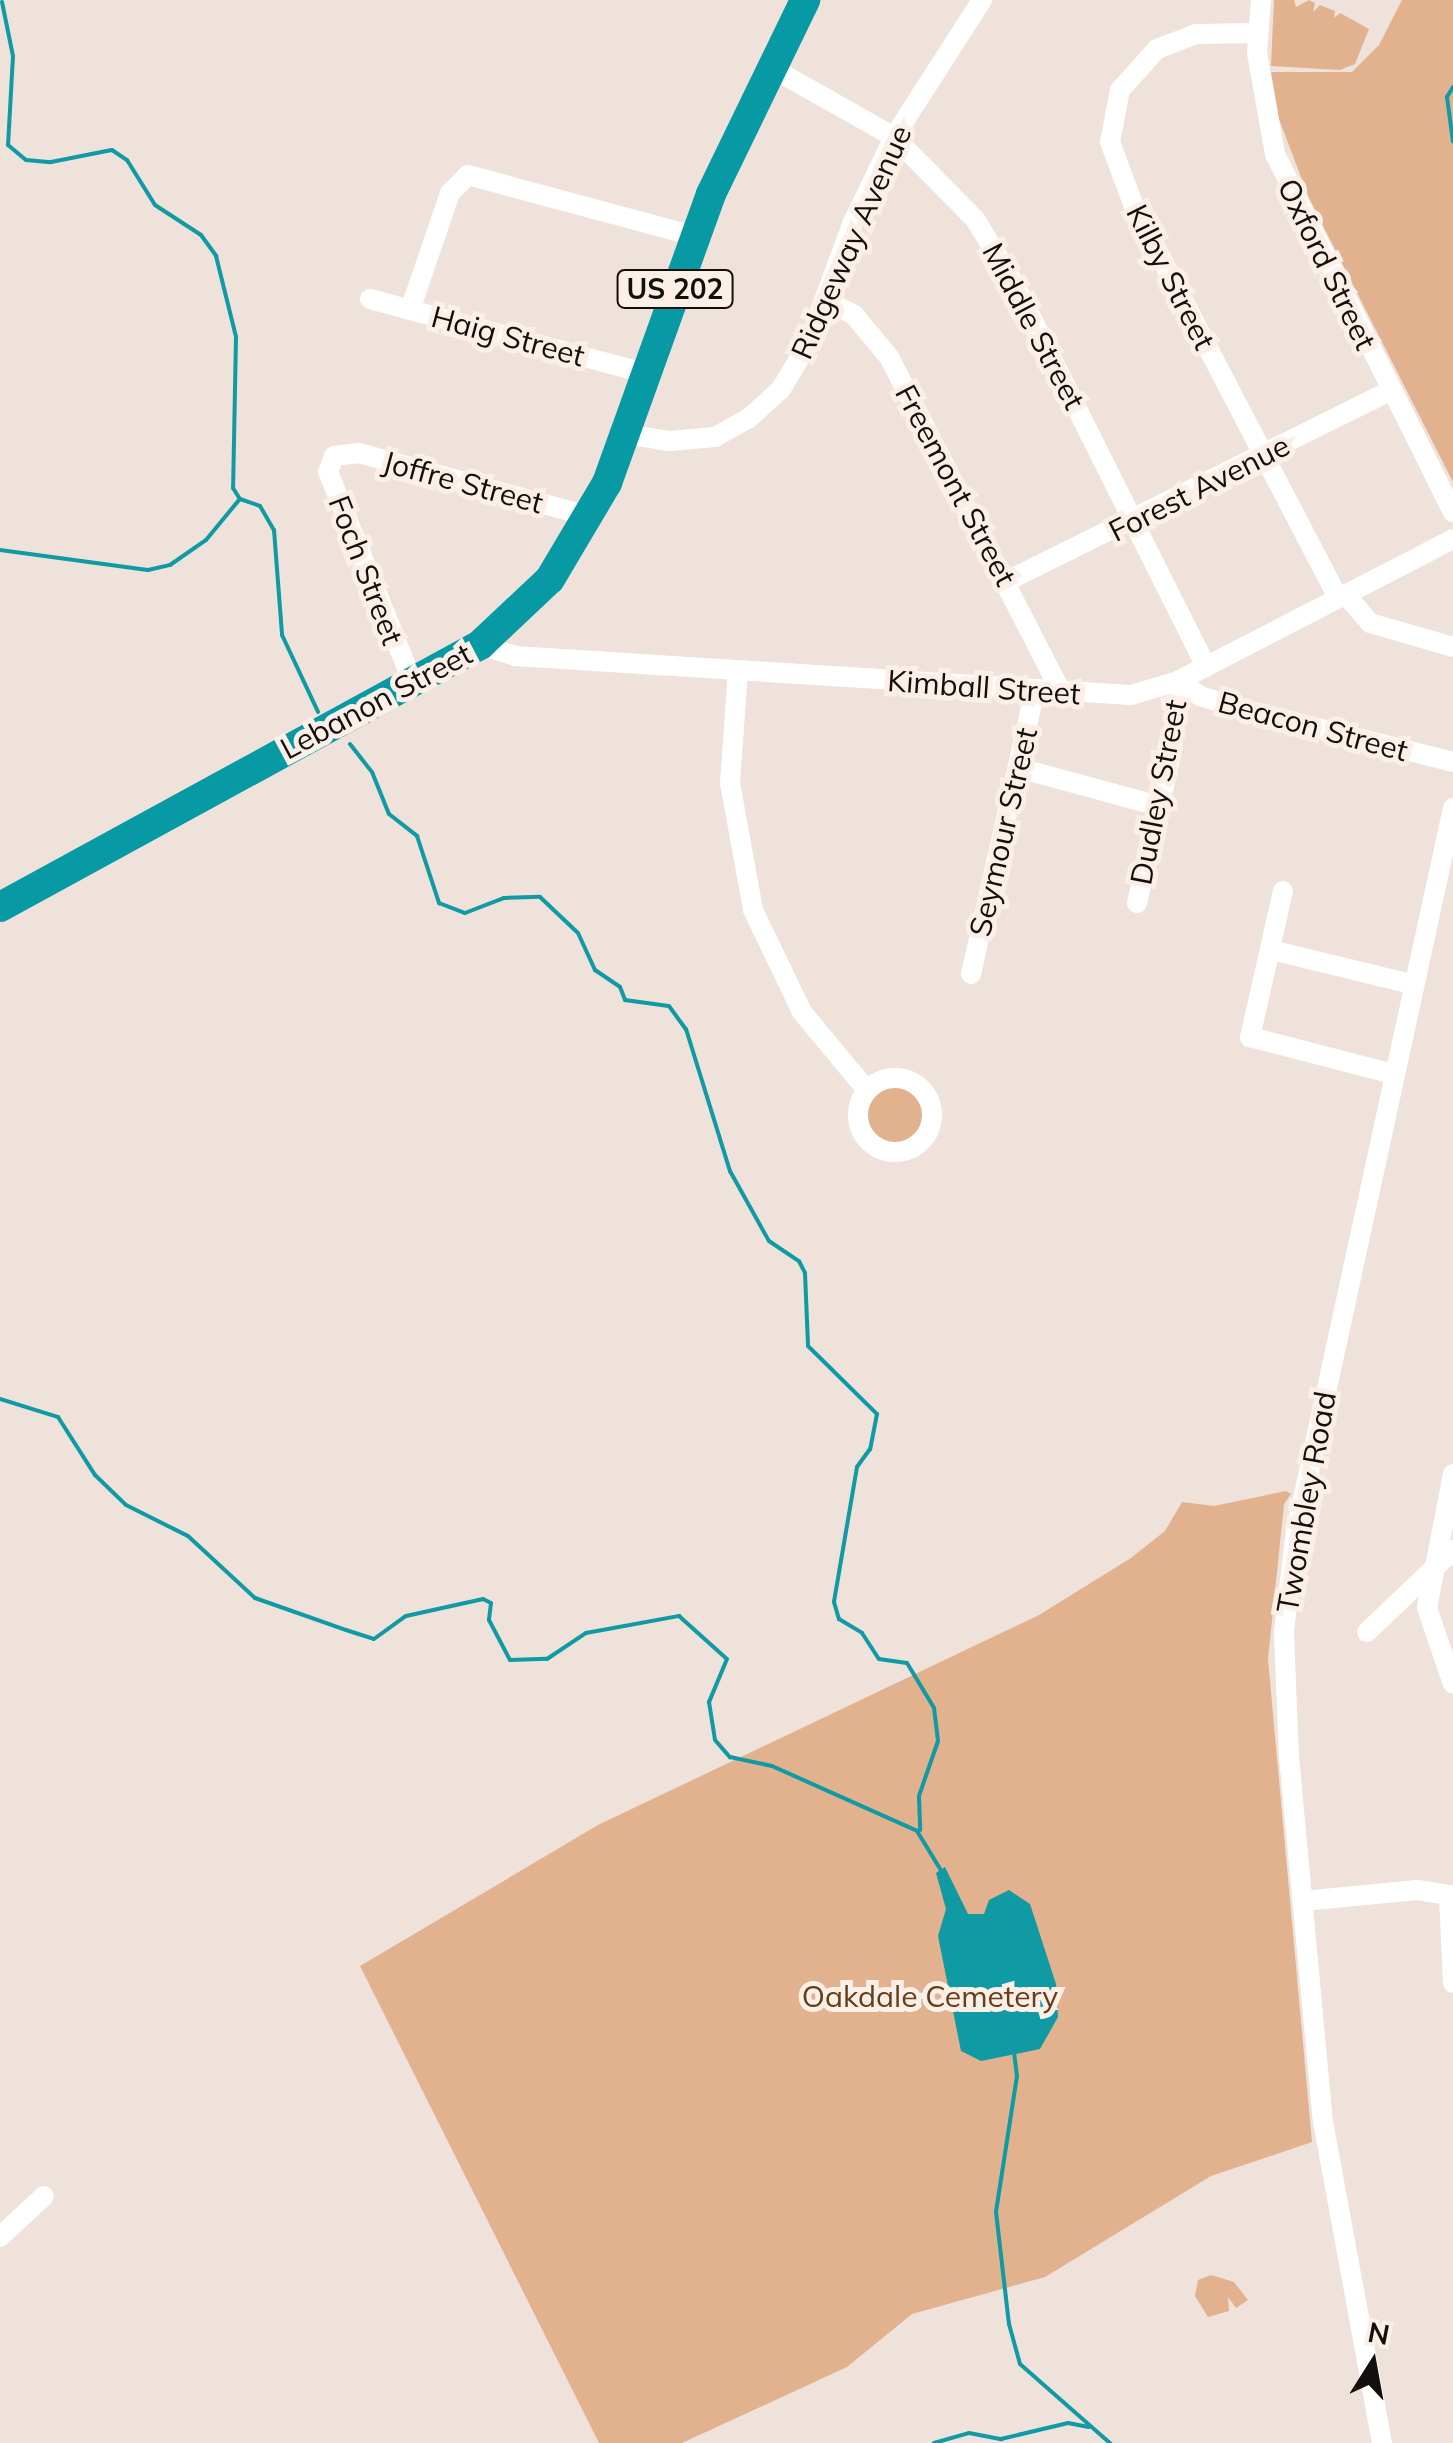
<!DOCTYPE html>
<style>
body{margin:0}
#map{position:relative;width:1453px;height:2443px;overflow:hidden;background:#eee2da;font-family:Mulish,sans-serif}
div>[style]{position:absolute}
.green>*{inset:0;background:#e2b18e}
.round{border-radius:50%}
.water>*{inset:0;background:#0f9aa4}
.stream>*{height:4px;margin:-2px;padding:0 2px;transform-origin:2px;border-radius:2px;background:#0f9aa4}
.minor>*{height:20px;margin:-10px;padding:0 10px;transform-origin:10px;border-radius:10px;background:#fff}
.minor>.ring{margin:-10px;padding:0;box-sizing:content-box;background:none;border:20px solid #fff;border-radius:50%}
.highway>*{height:30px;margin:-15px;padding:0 15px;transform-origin:15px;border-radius:15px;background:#079aa4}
span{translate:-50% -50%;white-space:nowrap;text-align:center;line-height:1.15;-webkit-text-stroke:10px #fbefe7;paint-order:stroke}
.shield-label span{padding:2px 8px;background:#fbefe7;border:2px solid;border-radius:8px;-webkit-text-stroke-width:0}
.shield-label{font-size:28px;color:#130f0d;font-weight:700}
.street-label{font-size:30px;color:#130f0d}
.park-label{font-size:30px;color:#683c16}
.north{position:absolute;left:1323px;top:2313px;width:100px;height:100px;-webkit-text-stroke:8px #fbefe7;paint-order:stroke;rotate:11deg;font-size:28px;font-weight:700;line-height:40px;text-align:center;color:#130f0d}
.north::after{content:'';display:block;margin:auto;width:35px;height:45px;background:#130f0d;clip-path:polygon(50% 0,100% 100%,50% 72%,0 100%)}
</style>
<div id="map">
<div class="green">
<div style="clip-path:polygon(1274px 0,1294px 0,1296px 7px,1309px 0,1315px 3px,1313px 12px,1320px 5px,1335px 11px,1334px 18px,1340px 13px,1369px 29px,1355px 64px,1340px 70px,1271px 66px)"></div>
<div style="clip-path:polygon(1402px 0,1453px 0,1453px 482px,1309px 198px,1279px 119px,1271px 72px,1352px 72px,1379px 45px)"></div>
<div class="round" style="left:865px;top:1085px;width:60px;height:60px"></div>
<div style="clip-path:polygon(1286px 1491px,1291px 1494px,1284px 1504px,1268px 1659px,1312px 2142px,1211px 2176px,1045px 2277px,912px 2314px,847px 2367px,682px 2443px,599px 2443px,360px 1966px,598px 1825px,1039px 1615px,1131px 1558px,1165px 1531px,1182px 1502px,1214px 1506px)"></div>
<div style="clip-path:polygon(1211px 2275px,1234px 2282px,1248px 2300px,1236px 2308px,1228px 2297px,1229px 2311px,1208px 2317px,1195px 2296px,1198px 2280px)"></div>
</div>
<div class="water">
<div style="clip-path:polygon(945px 1867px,968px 1914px,984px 1914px,989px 1900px,1009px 1890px,1030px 1904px,1056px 1984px,1058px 2017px,1040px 2049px,981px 2061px,961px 2051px,938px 1936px,946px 1909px,936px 1873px)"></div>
</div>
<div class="stream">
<div style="left:2px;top:2px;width:55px;rotate:78.5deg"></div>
<div style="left:13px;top:56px;width:89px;rotate:93.2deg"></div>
<div style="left:8px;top:145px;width:23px;rotate:40deg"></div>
<div style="left:26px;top:160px;width:25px;rotate:5deg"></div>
<div style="left:51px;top:162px;width:62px;rotate:-11.1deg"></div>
<div style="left:112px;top:150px;width:18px;rotate:34deg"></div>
<div style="left:127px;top:160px;width:53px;rotate:58.1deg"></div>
<div style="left:155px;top:205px;width:55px;rotate:33.1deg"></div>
<div style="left:201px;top:235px;width:26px;rotate:54deg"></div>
<div style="left:216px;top:256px;width:83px;rotate:76.1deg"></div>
<div style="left:236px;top:337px;width:151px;rotate:91.1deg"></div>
<div style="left:233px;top:488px;width:13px;rotate:58deg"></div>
<div style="left:240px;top:499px;width:21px;rotate:19deg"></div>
<div style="left:260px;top:506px;width:28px;rotate:60deg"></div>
<div style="left:274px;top:530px;width:105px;rotate:85.6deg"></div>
<div style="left:282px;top:635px;width:85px;rotate:64.9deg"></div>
<div style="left:1453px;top:87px;width:12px;rotate:121deg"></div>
<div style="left:1447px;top:97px;width:45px;rotate:82.4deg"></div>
<div style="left:0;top:550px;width:149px;rotate:7.7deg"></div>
<div style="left:148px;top:570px;width:23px;rotate:-13deg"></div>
<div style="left:170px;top:565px;width:44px;rotate:-34.8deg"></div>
<div style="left:206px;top:540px;width:52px;rotate:-50.5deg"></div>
<div style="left:350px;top:744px;width:36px;rotate:52deg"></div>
<div style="left:372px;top:772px;width:45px;rotate:68deg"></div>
<div style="left:389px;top:814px;width:36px;rotate:38deg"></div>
<div style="left:417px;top:836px;width:71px;rotate:71.8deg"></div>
<div style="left:439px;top:903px;width:28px;rotate:21deg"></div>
<div style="left:465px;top:913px;width:42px;rotate:-21deg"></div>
<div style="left:504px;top:898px;width:36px;rotate:-2deg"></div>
<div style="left:540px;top:897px;width:52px;rotate:43.5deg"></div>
<div style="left:578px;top:933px;width:41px;rotate:65.3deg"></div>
<div style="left:595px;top:970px;width:30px;rotate:34deg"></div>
<div style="left:620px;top:987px;width:14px;rotate:69deg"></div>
<div style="left:625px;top:1000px;width:44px;rotate:7.8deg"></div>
<div style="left:669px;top:1006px;width:29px;rotate:54deg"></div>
<div style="left:686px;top:1029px;width:149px;rotate:72.8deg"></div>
<div style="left:730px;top:1171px;width:80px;rotate:60.9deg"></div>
<div style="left:769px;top:1241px;width:36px;rotate:34deg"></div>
<div style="left:799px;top:1261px;width:13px;rotate:63deg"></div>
<div style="left:805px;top:1273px;width:73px;rotate:87.6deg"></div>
<div style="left:808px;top:1346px;width:97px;rotate:44.6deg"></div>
<div style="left:877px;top:1414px;width:36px;rotate:101deg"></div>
<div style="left:870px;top:1449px;width:22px;rotate:126deg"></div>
<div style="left:857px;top:1467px;width:137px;rotate:99.7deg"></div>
<div style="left:834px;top:1602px;width:18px;rotate:74deg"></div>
<div style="left:839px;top:1619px;width:27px;rotate:31deg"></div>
<div style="left:862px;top:1633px;width:31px;rotate:57deg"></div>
<div style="left:879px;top:1659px;width:28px;rotate:8deg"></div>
<div style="left:907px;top:1663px;width:52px;rotate:59deg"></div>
<div style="left:934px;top:1708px;width:33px;rotate:83deg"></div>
<div style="left:938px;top:1741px;width:58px;rotate:109.1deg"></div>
<div style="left:919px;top:1796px;width:34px;rotate:88deg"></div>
<div style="left:0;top:1399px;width:61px;rotate:17.2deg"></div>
<div style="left:58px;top:1417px;width:69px;rotate:57.5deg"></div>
<div style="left:95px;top:1475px;width:43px;rotate:44.1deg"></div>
<div style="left:126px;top:1505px;width:69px;rotate:26.6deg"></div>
<div style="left:188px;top:1536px;width:91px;rotate:42.8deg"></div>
<div style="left:255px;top:1598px;width:96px;rotate:19.4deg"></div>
<div style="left:346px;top:1630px;width:29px;rotate:18deg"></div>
<div style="left:374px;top:1639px;width:39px;rotate:-36deg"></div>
<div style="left:406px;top:1616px;width:79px;rotate:-12.4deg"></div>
<div style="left:483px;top:1599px;width:9px;rotate:27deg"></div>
<div style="left:491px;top:1603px;width:17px;rotate:97deg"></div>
<div style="left:489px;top:1620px;width:45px;rotate:62.3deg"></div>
<div style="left:510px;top:1660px;width:37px;rotate:-2deg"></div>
<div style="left:547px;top:1659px;width:47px;rotate:-33.7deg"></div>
<div style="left:586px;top:1633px;width:95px;rotate:-10.4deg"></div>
<div style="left:679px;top:1616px;width:64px;rotate:41.9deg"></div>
<div style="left:727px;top:1659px;width:47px;rotate:112.7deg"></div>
<div style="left:709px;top:1702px;width:38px;rotate:81deg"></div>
<div style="left:715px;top:1740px;width:23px;rotate:49deg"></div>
<div style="left:730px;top:1757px;width:43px;rotate:12.1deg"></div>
<div style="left:772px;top:1766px;width:159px;rotate:24.1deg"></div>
<div style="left:917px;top:1831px;width:48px;rotate:58.6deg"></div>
<div style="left:1014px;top:2052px;width:24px;rotate:83deg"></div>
<div style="left:1017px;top:2076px;width:138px;rotate:98.8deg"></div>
<div style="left:996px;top:2212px;width:113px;rotate:83.4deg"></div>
<div style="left:1009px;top:2324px;width:41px;rotate:74.6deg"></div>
<div style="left:1020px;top:2364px;width:120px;rotate:41.3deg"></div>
<div style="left:934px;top:2443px;width:36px;rotate:-16deg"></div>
<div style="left:969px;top:2433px;width:33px;rotate:11deg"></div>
<div style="left:1001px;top:2439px;width:69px;rotate:-13.4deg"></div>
<div style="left:1068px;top:2423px;width:21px;rotate:11deg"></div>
</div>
<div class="minor">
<div style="left:1261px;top:0;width:53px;rotate:94.3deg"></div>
<div style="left:1257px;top:53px;width:103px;rotate:79.9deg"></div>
<div style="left:1275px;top:154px;width:400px;rotate:63.6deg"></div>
<div style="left:1257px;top:33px;width:61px;rotate:179.1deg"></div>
<div style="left:1196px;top:34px;width:42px;rotate:159deg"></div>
<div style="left:1157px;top:49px;width:55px;rotate:132.1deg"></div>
<div style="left:1120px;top:90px;width:53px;rotate:100.9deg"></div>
<div style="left:1110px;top:142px;width:66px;rotate:69.6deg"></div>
<div style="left:1133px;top:204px;width:443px;rotate:62.5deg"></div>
<div style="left:770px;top:67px;width:142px;rotate:29.4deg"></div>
<div style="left:894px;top:137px;width:115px;rotate:45.4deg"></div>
<div style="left:975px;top:219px;width:77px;rotate:58.8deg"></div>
<div style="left:1015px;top:285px;width:427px;rotate:63.4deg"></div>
<div style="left:370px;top:299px;width:285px;rotate:15.1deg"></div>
<div style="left:825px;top:300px;width:33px;rotate:27deg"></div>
<div style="left:854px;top:315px;width:55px;rotate:50.2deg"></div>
<div style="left:889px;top:357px;width:377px;rotate:62.8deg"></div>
<div style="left:410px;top:310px;width:124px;rotate:-71.1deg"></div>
<div style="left:450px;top:193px;width:25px;rotate:-45deg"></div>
<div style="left:468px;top:175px;width:234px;rotate:15.1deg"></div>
<div style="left:625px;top:434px;width:45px;rotate:9deg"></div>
<div style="left:669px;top:441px;width:46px;rotate:-5deg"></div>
<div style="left:715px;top:437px;width:38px;rotate:-29deg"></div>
<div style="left:748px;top:419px;width:45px;rotate:-42.3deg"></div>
<div style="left:781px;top:389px;width:52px;rotate:-59deg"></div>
<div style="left:808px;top:344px;width:130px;rotate:-69.8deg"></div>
<div style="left:853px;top:222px;width:94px;rotate:-64.2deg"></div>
<div style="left:894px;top:137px;width:163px;rotate:-57.3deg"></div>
<div style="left:1007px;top:581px;width:428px;rotate:-26.4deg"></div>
<div style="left:1345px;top:594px;width:38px;rotate:49deg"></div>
<div style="left:1370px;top:623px;width:86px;rotate:16.1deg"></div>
<div style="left:480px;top:645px;width:37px;rotate:17deg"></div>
<div style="left:515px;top:656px;width:617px;rotate:3.62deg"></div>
<div style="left:1131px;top:695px;width:49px;rotate:-16.6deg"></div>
<div style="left:1178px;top:681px;width:309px;rotate:-27.3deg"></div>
<div style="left:738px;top:671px;width:112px;rotate:94.1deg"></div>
<div style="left:730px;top:783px;width:129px;rotate:79.7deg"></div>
<div style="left:753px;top:910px;width:113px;rotate:64.3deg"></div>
<div style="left:802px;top:1012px;width:100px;rotate:50.3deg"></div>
<div style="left:1178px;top:681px;width:27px;rotate:34deg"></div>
<div style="left:1200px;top:696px;width:47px;rotate:17.3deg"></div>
<div style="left:1245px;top:710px;width:214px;rotate:14deg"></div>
<div style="left:413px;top:683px;width:227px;rotate:-111.9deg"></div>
<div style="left:328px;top:472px;width:17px;rotate:-69deg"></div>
<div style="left:334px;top:456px;width:25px;rotate:-7deg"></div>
<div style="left:359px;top:453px;width:242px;rotate:15.4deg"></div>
<div style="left:1019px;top:768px;width:145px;rotate:15.2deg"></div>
<div style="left:1283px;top:891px;width:150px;rotate:102.7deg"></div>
<div style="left:1250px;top:1037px;width:148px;rotate:14.5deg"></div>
<div style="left:1137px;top:903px;width:157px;rotate:-77.1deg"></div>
<div style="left:1172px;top:750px;width:69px;rotate:-85deg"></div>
<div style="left:1271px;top:950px;width:145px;rotate:13.6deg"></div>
<div style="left:971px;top:974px;width:291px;rotate:-77.3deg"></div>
<div class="ring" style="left:858px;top:1078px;width:54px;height:54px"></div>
<div style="left:1453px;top:1474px;width:136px;rotate:101deg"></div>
<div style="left:1427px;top:1608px;width:80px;rotate:71.1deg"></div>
<div style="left:1367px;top:1632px;width:119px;rotate:-43.6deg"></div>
<div style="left:1449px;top:1895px;width:88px;rotate:87.4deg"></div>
<div style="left:1303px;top:1901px;width:115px;rotate:-5.5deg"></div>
<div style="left:1417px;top:1890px;width:36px;rotate:9deg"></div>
<div style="left:0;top:2237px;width:60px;rotate:-43deg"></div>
<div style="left:1382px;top:2443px;width:325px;rotate:-100.4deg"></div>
<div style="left:1323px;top:2123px;width:367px;rotate:-95.3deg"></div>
<div style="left:1289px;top:1758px;width:127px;rotate:-92.3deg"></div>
<div style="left:1284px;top:1631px;width:101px;rotate:-83.2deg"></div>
<div style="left:1296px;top:1531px;width:740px;rotate:-77.75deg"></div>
</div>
<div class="highway">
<div style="left:0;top:907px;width:547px;rotate:-28.63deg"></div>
<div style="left:480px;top:645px;width:96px;rotate:-43.3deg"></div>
<div style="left:550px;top:579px;width:112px;rotate:-59.3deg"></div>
<div style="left:607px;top:483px;width:307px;rotate:-70.2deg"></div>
<div style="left:711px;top:194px;width:216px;rotate:-64.1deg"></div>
</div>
<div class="shield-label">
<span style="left:675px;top:289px">US 202</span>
</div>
<div class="street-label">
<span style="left:851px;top:242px;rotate:-66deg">Ridgeway Avenue</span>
<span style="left:1327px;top:264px;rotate:64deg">Oxford Street</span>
<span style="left:1171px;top:277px;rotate:63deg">Kilby Street</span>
<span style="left:1034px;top:326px;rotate:62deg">Middle Street</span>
<span style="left:508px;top:336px;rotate:15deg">Haig Street</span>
<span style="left:463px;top:482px;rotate:15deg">Joffre Street</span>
<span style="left:956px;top:485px;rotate:62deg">Freemont Street</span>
<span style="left:1199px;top:488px;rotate:-27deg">Forest Avenue</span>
<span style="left:366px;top:570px;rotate:69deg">Foch Street</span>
<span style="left:984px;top:687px;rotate:4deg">Kimball Street</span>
<span style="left:376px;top:701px;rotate:-28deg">Lebanon Street</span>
<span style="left:1313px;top:726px;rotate:15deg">Beacon Street</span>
<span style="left:1158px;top:792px;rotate:-79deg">Dudley Street</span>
<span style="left:1003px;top:832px;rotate:-77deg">Seymour Street</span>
<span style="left:1306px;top:1502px;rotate:-80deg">Twombley Road</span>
</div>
<div class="park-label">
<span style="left:930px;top:1996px">Oakdale Cemetery</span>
</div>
<div class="north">N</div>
</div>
